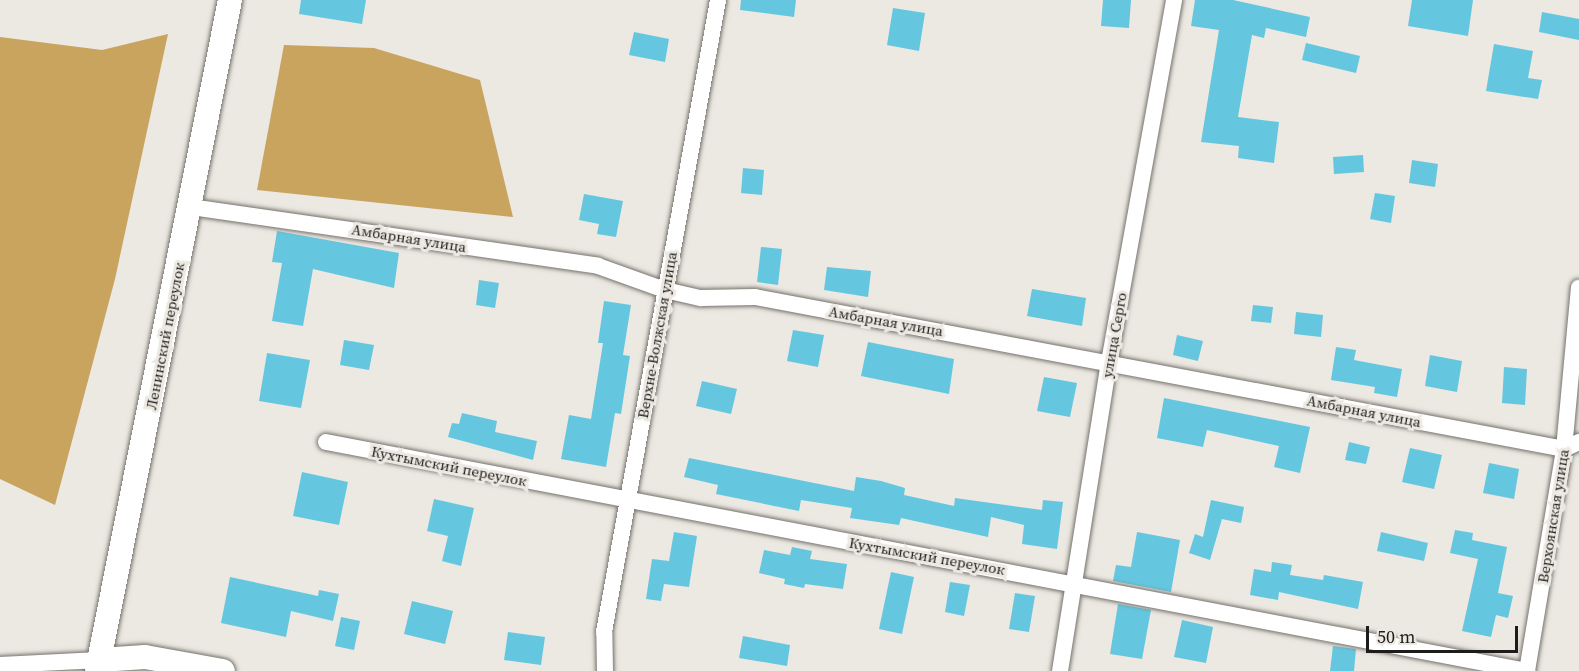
<!DOCTYPE html>
<meta charset="utf-8">
<style>
body{margin:0}
#map{position:relative;width:1579px;height:671px;overflow:hidden;background:#ece8e2;font-family:"Source Serif 4",serif}
div>[style]{position:absolute}
.forest>*{inset:0;background:#c9a45f}
.building>*{inset:0;background:#65c7df}
.roads{filter:drop-shadow(0 0 2px #75726c) drop-shadow(0 0 2px #75726c)}
.street>*{height:16px;margin:-8px;padding:0 8px;transform-origin:8px;border-radius:8px;background:#fff}
.secondary>*{height:24px;margin:-12px;padding:0 12px;transform-origin:12px;border-radius:12px;background:#fff}
span{translate:-50% -50%;white-space:nowrap;text-align:center;line-height:1.15;-webkit-text-stroke:6px #ece8e2;paint-order:stroke}
.street-label{font-size:15px;color:#1d1c1a}
.scale{position:absolute;left:1366px;top:626px;width:152px;height:27px;box-sizing:border-box;border:3px solid #1d1c1a;border-top:0;padding-left:8px;font-size:18px;line-height:21px;white-space:nowrap;color:#1d1c1a;-webkit-text-stroke:4px #ece8e2;paint-order:stroke}
</style>
<div id="map">
<div class="forest">
<div style="clip-path:polygon(168px 34px,115px 279px,55px 505px,0 479px,0 37px,102px 50px)"></div>
<div style="clip-path:polygon(284px 45px,374px 48px,480px 80px,513px 217px,257px 190px)"></div>
</div>
<div class="building">
<div style="clip-path:polygon(301px 0,366px 0,362px 24px,299px 14px)"></div>
<div style="clip-path:polygon(741px 0,796px 0,794px 17px,740px 10px)"></div>
<div style="clip-path:polygon(1103px 0,1131px 0,1129px 28px,1101px 26px)"></div>
<div style="clip-path:polygon(1195px 0,1233px 0,1310px 17px,1306px 37px,1266px 28px,1264px 38px,1252px 35px,1238px 117px,1279px 122px,1274px 163px,1238px 158px,1239px 146px,1201px 142px,1219px 30px,1191px 26px)"></div>
<div style="clip-path:polygon(1412px 0,1473px 0,1468px 36px,1408px 26px)"></div>
<div style="clip-path:polygon(893px 8px,925px 13px,919px 51px,887px 45px)"></div>
<div style="clip-path:polygon(1542px 12px,1579px 19px,1579px 40px,1539px 32px)"></div>
<div style="clip-path:polygon(634px 32px,669px 39px,665px 62px,629px 55px)"></div>
<div style="clip-path:polygon(1306px 43px,1360px 56px,1356px 73px,1302px 60px)"></div>
<div style="clip-path:polygon(1494px 44px,1533px 51px,1528px 78px,1542px 80px,1538px 99px,1486px 91px)"></div>
<div style="clip-path:polygon(1363px 155px,1364px 172px,1334px 174px,1333px 157px)"></div>
<div style="clip-path:polygon(1412px 160px,1438px 164px,1435px 187px,1409px 183px)"></div>
<div style="clip-path:polygon(743px 168px,764px 170px,762px 195px,741px 193px)"></div>
<div style="clip-path:polygon(1375px 193px,1395px 196px,1391px 223px,1370px 219px)"></div>
<div style="clip-path:polygon(584px 194px,623px 201px,616px 237px,597px 234px,599px 224px,579px 220px)"></div>
<div style="clip-path:polygon(277px 231px,399px 253px,394px 288px,313px 269px,303px 326px,272px 321px,282px 263px,272px 262px)"></div>
<div style="clip-path:polygon(761px 247px,782px 249px,778px 285px,757px 282px)"></div>
<div style="clip-path:polygon(827px 267px,871px 271px,868px 297px,824px 290px)"></div>
<div style="clip-path:polygon(479px 280px,499px 283px,495px 308px,476px 305px)"></div>
<div style="clip-path:polygon(1032px 289px,1086px 298px,1082px 326px,1027px 316px)"></div>
<div style="clip-path:polygon(604px 301px,631px 305px,623px 355px,630px 356px,621px 414px,615px 413px,606px 467px,561px 459px,569px 415px,591px 419px,603px 343px,598px 343px)"></div>
<div style="clip-path:polygon(1253px 305px,1273px 307px,1271px 323px,1251px 321px)"></div>
<div style="clip-path:polygon(1296px 312px,1323px 315px,1321px 337px,1294px 334px)"></div>
<div style="clip-path:polygon(793px 330px,824px 335px,818px 367px,787px 361px)"></div>
<div style="clip-path:polygon(1177px 335px,1203px 341px,1198px 361px,1173px 355px)"></div>
<div style="clip-path:polygon(344px 340px,374px 345px,369px 370px,340px 365px)"></div>
<div style="clip-path:polygon(868px 342px,954px 359px,949px 394px,861px 376px)"></div>
<div style="clip-path:polygon(1336px 347px,1356px 350px,1354px 360px,1402px 369px,1397px 397px,1374px 393px,1375px 387px,1331px 380px)"></div>
<div style="clip-path:polygon(267px 353px,310px 360px,301px 408px,259px 401px)"></div>
<div style="clip-path:polygon(1430px 355px,1462px 361px,1457px 392px,1425px 386px)"></div>
<div style="clip-path:polygon(1504px 367px,1527px 369px,1525px 405px,1502px 403px)"></div>
<div style="clip-path:polygon(1044px 377px,1077px 383px,1070px 417px,1037px 411px)"></div>
<div style="clip-path:polygon(702px 381px,737px 389px,731px 414px,696px 406px)"></div>
<div style="clip-path:polygon(1164px 398px,1310px 427px,1300px 473px,1274px 467px,1279px 446px,1207px 430px,1203px 447px,1157px 438px)"></div>
<div style="clip-path:polygon(462px 413px,497px 421px,495px 432px,537px 441px,533px 460px,448px 437px,452px 423px,459px 424px)"></div>
<div style="clip-path:polygon(1349px 442px,1370px 447px,1366px 464px,1345px 460px)"></div>
<div style="clip-path:polygon(1410px 448px,1442px 455px,1434px 489px,1402px 482px)"></div>
<div style="clip-path:polygon(689px 458px,854px 491px,856px 477px,881px 481px,905px 488px,904px 495px,954px 506px,955px 498px,1042px 510px,1043px 500px,1063px 502px,1057px 549px,1022px 544px,1024px 525px,991px 517px,988px 537px,901px 518px,899px 525px,850px 518px,852px 508px,801px 500px,799px 511px,716px 494px,718px 485px,684px 477px)"></div>
<div style="clip-path:polygon(1489px 463px,1519px 469px,1514px 499px,1483px 493px)"></div>
<div style="clip-path:polygon(302px 472px,348px 482px,339px 525px,293px 516px)"></div>
<div style="clip-path:polygon(434px 499px,474px 508px,461px 566px,442px 561px,448px 536px,427px 531px)"></div>
<div style="clip-path:polygon(1211px 500px,1244px 507px,1241px 523px,1222px 519px,1210px 560px,1189px 553px,1195px 534px,1203px 537px)"></div>
<div style="clip-path:polygon(1455px 530px,1473px 533px,1472px 540px,1507px 547px,1498px 593px,1513px 596px,1508px 618px,1496px 615px,1491px 637px,1462px 631px,1478px 559px,1450px 553px)"></div>
<div style="clip-path:polygon(674px 532px,697px 536px,689px 587px,664px 584px,661px 601px,646px 599px,652px 559px,669px 561px)"></div>
<div style="clip-path:polygon(1137px 532px,1180px 540px,1171px 592px,1113px 581px,1116px 565px,1131px 567px)"></div>
<div style="clip-path:polygon(1381px 532px,1428px 543px,1424px 561px,1377px 551px)"></div>
<div style="clip-path:polygon(792px 547px,812px 551px,810px 559px,847px 564px,843px 589px,805px 584px,804px 588px,784px 584px,785px 579px,759px 573px,764px 550px,790px 555px)"></div>
<div style="clip-path:polygon(1272px 562px,1292px 565px,1290px 575px,1323px 580px,1324px 575px,1363px 582px,1358px 609px,1279px 592px,1278px 600px,1250px 595px,1254px 569px,1271px 572px)"></div>
<div style="clip-path:polygon(891px 572px,914px 577px,902px 634px,879px 629px)"></div>
<div style="clip-path:polygon(230px 577px,318px 596px,319px 590px,339px 594px,333px 621px,291px 611px,286px 637px,221px 623px)"></div>
<div style="clip-path:polygon(950px 582px,970px 585px,964px 616px,945px 612px)"></div>
<div style="clip-path:polygon(1015px 593px,1035px 596px,1029px 632px,1009px 629px)"></div>
<div style="clip-path:polygon(412px 601px,453px 611px,445px 644px,404px 634px)"></div>
<div style="clip-path:polygon(1118px 604px,1151px 610px,1142px 659px,1110px 654px)"></div>
<div style="clip-path:polygon(341px 617px,360px 621px,354px 650px,335px 646px)"></div>
<div style="clip-path:polygon(1182px 620px,1213px 627px,1206px 663px,1174px 657px)"></div>
<div style="clip-path:polygon(508px 632px,545px 637px,541px 665px,504px 660px)"></div>
<div style="clip-path:polygon(743px 636px,790px 645px,787px 666px,739px 658px)"></div>
<div style="clip-path:polygon(1333px 646px,1356px 649px,1354px 671px,1330px 671px)"></div>
</div>
<div class="roads">
<div class="street">
<div style="left:191px;top:207px;width:411px;rotate:8.2deg"></div>
<div style="left:598px;top:266px;width:71px;rotate:19.7deg"></div>
<div style="left:665px;top:290px;width:37px;rotate:13deg"></div>
<div style="left:701px;top:298px;width:54px;rotate:-1.1deg"></div>
<div style="left:755px;top:297px;width:823px;rotate:10.64deg"></div>
<div style="left:1564px;top:449px;width:17px;rotate:-25deg"></div>
<div style="left:326px;top:442px;width:1223px;rotate:10.8deg"></div>
<div style="left:0;top:665px;width:100px;rotate:-2.9deg"></div>
<div style="left:605px;top:671px;width:39px;rotate:-91deg"></div>
<div style="left:604px;top:632px;width:642px;rotate:-79.77deg"></div>
<div style="left:1060px;top:671px;width:313px;rotate:-81deg"></div>
<div style="left:1109px;top:362px;width:368px;rotate:-79.8deg"></div>
<div style="left:1527px;top:671px;width:225px;rotate:-80.5deg"></div>
<div style="left:1564px;top:449px;width:162px;rotate:-84.7deg"></div>
</div>
<div class="secondary">
<div style="left:100px;top:660px;width:45px;rotate:-3.8deg"></div>
<div style="left:145px;top:657px;width:79px;rotate:10.2deg"></div>
<div style="left:97px;top:671px;width:684px;rotate:-78.79deg"></div>
</div>
</div>
<div class="street-label">
<span style="left:409px;top:238px;rotate:9deg">Амбарная улица</span>
<span style="left:886px;top:321px;rotate:10deg">Амбарная улица</span>
<span style="left:657px;top:335px;rotate:-80deg">Верхне-Волжская улица</span>
<span style="left:1114px;top:335px;rotate:-80deg">улица Серго</span>
<span style="left:165px;top:336px;rotate:-79deg">Ленинский переулок</span>
<span style="left:1364px;top:411px;rotate:11deg">Амбарная улица</span>
<span style="left:449px;top:466px;rotate:11deg">Кухтымский переулок</span>
<span style="left:1553px;top:516px;rotate:-81deg">Верхоянская улица</span>
<span style="left:927px;top:556px;rotate:10deg">Кухтымский переулок</span>
</div>
<div class="scale">50 m</div>
</div>
